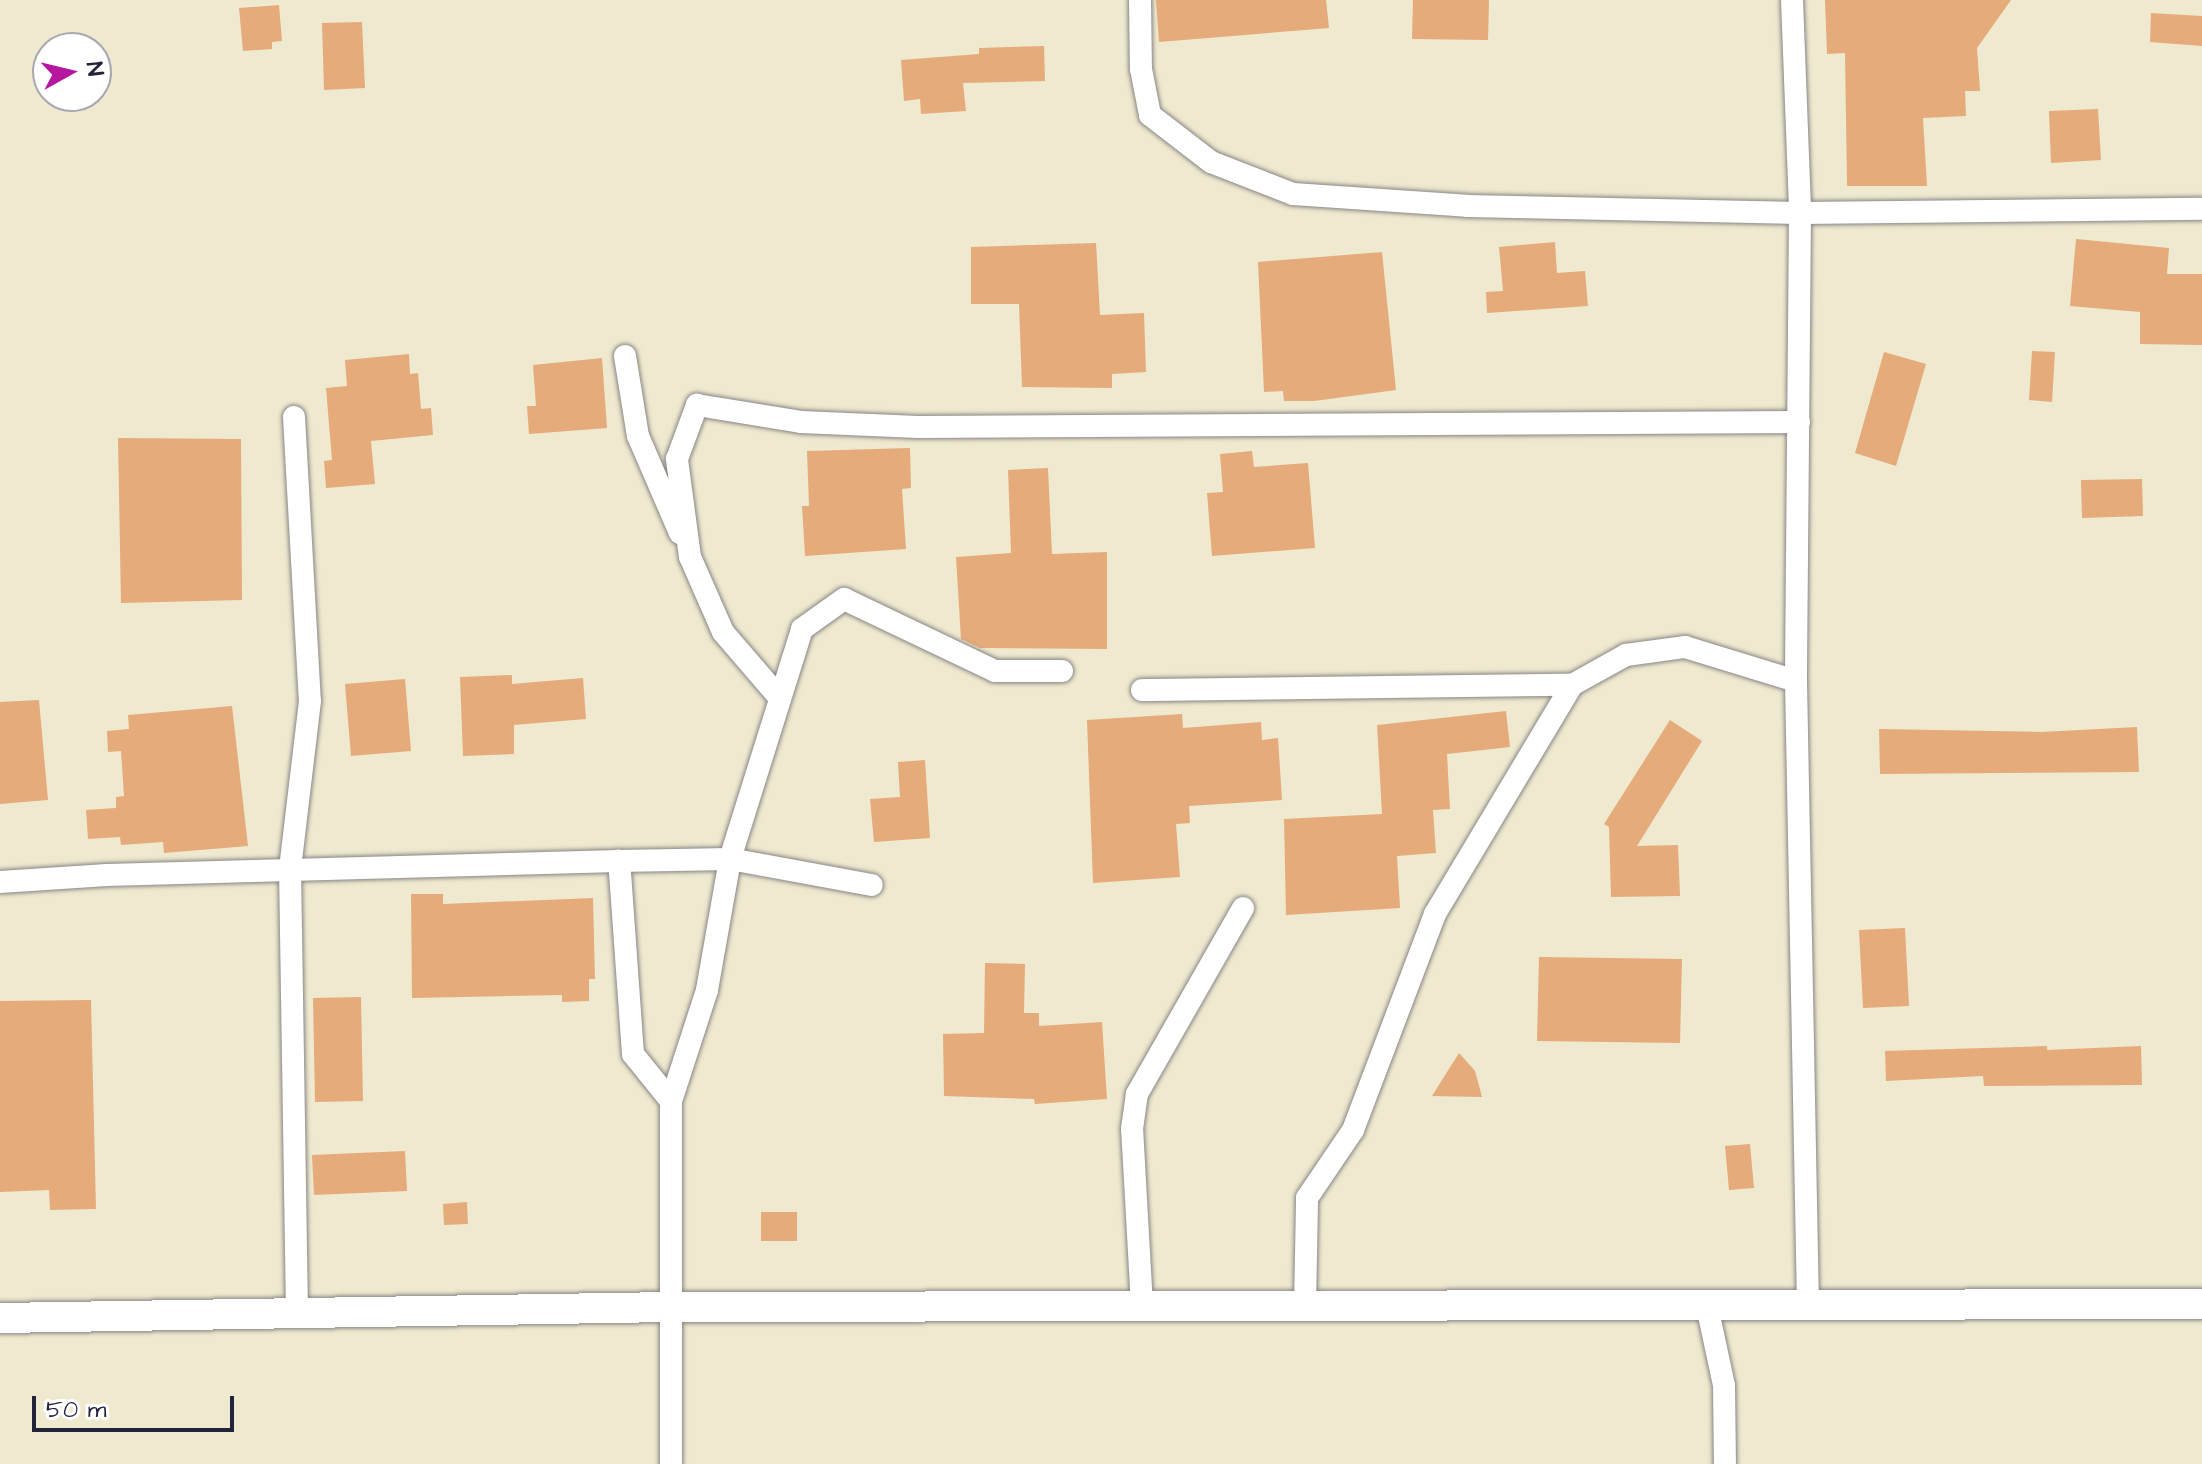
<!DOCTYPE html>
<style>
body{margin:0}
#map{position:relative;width:2202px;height:1464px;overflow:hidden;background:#efe9cf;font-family:"Architects Daughter",sans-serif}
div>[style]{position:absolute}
.building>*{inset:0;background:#e5ab7a}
.roads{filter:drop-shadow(0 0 2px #888685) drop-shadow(0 0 2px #888685)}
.street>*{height:22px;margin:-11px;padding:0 11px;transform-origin:11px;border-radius:11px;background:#fff}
.secondary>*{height:30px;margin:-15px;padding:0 15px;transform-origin:15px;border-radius:15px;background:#fff}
span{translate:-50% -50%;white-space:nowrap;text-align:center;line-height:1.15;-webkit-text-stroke:8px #fff;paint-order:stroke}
.north{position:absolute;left:32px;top:32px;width:80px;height:80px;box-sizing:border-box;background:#fff;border:2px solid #a7a7b1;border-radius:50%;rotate:82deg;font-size:22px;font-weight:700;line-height:32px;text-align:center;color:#22223b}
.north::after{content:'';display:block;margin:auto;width:28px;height:36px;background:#b5179e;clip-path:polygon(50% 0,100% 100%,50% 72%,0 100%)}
.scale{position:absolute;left:32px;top:1396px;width:202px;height:36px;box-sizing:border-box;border:4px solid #22223b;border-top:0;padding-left:10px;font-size:24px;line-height:28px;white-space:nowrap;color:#22223b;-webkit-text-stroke:6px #fff;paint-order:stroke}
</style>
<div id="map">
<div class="building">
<div style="clip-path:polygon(1156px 0,1326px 0,1329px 28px,1159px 42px)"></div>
<div style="clip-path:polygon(1413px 0,1489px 0,1488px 40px,1412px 39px)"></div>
<div style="clip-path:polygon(1825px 0,2011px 0,1977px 48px,1980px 91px,1965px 91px,1966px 116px,1923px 118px,1927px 186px,1847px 186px,1845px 53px,1827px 54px)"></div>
<div style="clip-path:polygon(279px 5px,282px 41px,272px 42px,272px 49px,243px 51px,239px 8px)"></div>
<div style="clip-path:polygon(2151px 13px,2202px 16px,2202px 46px,2150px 42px)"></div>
<div style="clip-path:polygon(362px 22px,365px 88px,324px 90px,322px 23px)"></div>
<div style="clip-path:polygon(1044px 46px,1045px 81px,963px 83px,966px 111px,921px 114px,920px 99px,904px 101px,901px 60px,979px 54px,979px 48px)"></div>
<div style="clip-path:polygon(2098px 109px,2101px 160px,2051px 163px,2049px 111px)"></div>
<div style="clip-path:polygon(2076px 239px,2169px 248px,2167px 274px,2202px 274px,2202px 345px,2140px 344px,2140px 312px,2070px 306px)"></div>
<div style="clip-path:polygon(1555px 242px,1557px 273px,1585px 271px,1588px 306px,1487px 313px,1486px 292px,1503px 291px,1499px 247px)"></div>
<div style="clip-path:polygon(1096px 243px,1100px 315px,1144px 313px,1146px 372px,1112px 374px,1112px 388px,1022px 387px,1019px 304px,971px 304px,971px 247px)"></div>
<div style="clip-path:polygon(1382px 252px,1396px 390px,1314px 401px,1284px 401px,1283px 391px,1264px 392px,1258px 262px)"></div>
<div style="clip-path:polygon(2032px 351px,2055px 352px,2052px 402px,2029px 400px)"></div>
<div style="clip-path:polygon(1884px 352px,1926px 364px,1896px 466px,1855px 453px)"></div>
<div style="clip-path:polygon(409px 354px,410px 374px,418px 373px,421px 409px,431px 408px,433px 435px,371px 441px,375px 484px,326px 488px,324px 461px,332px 460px,326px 388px,347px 386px,345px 360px)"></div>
<div style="clip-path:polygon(602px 358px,607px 428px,529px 434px,527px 406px,536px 406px,533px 365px)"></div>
<div style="clip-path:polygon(118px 438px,241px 439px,242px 600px,121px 603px)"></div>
<div style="clip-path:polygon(910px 448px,911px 488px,902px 489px,906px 549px,805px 556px,802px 506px,809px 506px,807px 451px)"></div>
<div style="clip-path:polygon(1252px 451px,1254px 467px,1308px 463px,1315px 548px,1212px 556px,1207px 493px,1223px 492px,1220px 454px)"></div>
<div style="clip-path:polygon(1048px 468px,1052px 554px,1107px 552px,1107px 649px,980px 648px,961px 639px,956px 557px,1011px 553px,1008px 470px)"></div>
<div style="clip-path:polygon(2142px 479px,2143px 516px,2082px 518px,2081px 480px)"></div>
<div style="clip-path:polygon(512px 675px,512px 684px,583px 678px,586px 719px,514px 725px,514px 754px,463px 756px,460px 677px)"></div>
<div style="clip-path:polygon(405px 679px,411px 751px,351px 756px,345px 684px)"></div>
<div style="clip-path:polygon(39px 700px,48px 800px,0 804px,0 702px)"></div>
<div style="clip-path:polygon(232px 706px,248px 846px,164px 853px,163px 842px,121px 845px,120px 837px,88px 839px,86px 810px,116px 808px,116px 797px,124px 796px,121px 751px,108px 752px,107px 731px,129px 729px,128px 715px)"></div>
<div style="clip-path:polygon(1506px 711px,1510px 747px,1447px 754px,1450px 809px,1433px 810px,1436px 853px,1397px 856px,1400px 908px,1286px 915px,1284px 819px,1382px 814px,1377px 725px)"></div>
<div style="clip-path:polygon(1182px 714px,1183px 728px,1261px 722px,1262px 740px,1278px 738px,1282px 800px,1189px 806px,1190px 823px,1176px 824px,1180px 877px,1093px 883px,1087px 720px)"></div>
<div style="clip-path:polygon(1670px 720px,1702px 741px,1637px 846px,1678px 845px,1680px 896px,1611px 897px,1609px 827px,1604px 824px)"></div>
<div style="clip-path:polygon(2137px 727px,2139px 772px,1880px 774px,1879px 729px,2041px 732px)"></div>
<div style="clip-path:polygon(925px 760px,930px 838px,874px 842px,870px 799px,900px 797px,898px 762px)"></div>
<div style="clip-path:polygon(411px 894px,443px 894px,443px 904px,593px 898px,595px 979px,589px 979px,589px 1001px,562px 1002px,562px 995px,412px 998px)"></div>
<div style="clip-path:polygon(1905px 928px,1909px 1006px,1863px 1008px,1859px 930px)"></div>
<div style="clip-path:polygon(1539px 957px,1682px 959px,1680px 1043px,1537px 1041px)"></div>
<div style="clip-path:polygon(985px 963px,1025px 964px,1024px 1013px,1039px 1013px,1039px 1026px,1102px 1022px,1107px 1099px,1035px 1104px,1034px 1099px,944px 1096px,943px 1034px,984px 1033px)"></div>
<div style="clip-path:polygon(361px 997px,363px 1101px,315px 1102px,313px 998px)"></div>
<div style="clip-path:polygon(91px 1000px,96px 1209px,50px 1210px,49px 1190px,0 1192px,0 1001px)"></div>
<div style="clip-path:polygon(2047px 1046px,2047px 1050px,2141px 1046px,2142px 1085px,1984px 1086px,1983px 1076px,1886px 1081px,1885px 1051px)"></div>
<div style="clip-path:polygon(1459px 1053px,1475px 1071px,1482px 1097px,1432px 1096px)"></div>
<div style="clip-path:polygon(1750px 1144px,1754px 1188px,1729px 1190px,1725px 1146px)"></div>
<div style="clip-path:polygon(405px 1151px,407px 1191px,314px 1195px,312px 1155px)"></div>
<div style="clip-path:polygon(467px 1202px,468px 1224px,444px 1225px,443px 1204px)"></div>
<div style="clip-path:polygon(761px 1212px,797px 1212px,797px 1241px,761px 1241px)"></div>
</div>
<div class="roads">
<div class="street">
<div style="left:1140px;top:0;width:69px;rotate:89.2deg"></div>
<div style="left:1141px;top:69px;width:47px;rotate:78.9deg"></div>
<div style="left:1150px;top:115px;width:77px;rotate:37.6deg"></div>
<div style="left:1211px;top:162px;width:88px;rotate:21.3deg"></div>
<div style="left:1293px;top:194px;width:174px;rotate:3.9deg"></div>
<div style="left:1467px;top:206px;width:333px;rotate:1.2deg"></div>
<div style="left:1800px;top:213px;width:402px;rotate:-0.6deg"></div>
<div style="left:1792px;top:0;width:213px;rotate:87.8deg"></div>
<div style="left:1800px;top:213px;width:468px;rotate:90.5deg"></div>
<div style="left:1796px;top:681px;width:624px;rotate:88.9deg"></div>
<div style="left:625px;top:356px;width:81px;rotate:80.8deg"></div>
<div style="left:638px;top:436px;width:106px;rotate:66.6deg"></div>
<div style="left:294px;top:417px;width:284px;rotate:86.8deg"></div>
<div style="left:310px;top:701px;width:168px;rotate:96.8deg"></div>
<div style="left:290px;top:868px;width:446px;rotate:89.1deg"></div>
<div style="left:1142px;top:690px;width:430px;rotate:-0.7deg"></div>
<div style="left:1572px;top:685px;width:62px;rotate:-29.1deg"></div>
<div style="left:1626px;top:655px;width:60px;rotate:-7.7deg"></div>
<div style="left:1685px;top:647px;width:116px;rotate:17deg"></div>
<div style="left:778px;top:696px;width:84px;rotate:-130.7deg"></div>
<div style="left:723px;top:632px;width:82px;rotate:-113.7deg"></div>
<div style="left:690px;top:557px;width:99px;rotate:-97.6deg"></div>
<div style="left:677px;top:459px;width:58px;rotate:-69.7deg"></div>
<div style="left:697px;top:405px;width:105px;rotate:9.3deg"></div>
<div style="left:801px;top:422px;width:117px;rotate:2.4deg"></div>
<div style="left:918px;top:427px;width:881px;rotate:-0.33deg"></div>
<div style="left:0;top:882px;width:107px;rotate:-3.7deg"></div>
<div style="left:107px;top:875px;width:512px;rotate:-1.57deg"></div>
<div style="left:671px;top:1101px;width:60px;rotate:-129deg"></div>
<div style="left:633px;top:1054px;width:194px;rotate:-94.1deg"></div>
<div style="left:619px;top:861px;width:111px;rotate:-1deg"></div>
<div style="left:730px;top:859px;width:144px;rotate:10.4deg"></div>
<div style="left:1142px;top:1306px;width:177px;rotate:-93.2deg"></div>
<div style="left:1132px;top:1129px;width:35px;rotate:-82deg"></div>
<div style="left:1137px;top:1094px;width:214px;rotate:-60.3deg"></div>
<div style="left:1305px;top:1306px;width:108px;rotate:-88.9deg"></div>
<div style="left:1307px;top:1198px;width:82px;rotate:-55.9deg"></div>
<div style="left:1353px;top:1130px;width:231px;rotate:-69.2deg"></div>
<div style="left:1435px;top:914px;width:267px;rotate:-59.1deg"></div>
<div style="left:1707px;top:1306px;width:81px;rotate:77.9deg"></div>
<div style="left:1724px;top:1385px;width:79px;rotate:89.3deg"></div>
<div style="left:671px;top:1464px;width:363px;rotate:-90deg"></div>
<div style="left:671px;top:1101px;width:117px;rotate:-72deg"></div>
<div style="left:707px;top:990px;width:133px;rotate:-80deg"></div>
<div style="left:730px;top:859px;width:241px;rotate:-72.6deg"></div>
<div style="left:802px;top:629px;width:52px;rotate:-35.5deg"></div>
<div style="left:844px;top:599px;width:167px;rotate:25.5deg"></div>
<div style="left:995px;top:671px;width:67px"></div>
</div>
<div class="secondary">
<div style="left:0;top:1318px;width:668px;rotate:-0.94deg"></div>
<div style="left:668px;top:1307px;width:1534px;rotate:-0.11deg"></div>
</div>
</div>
<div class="north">N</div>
<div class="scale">50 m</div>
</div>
